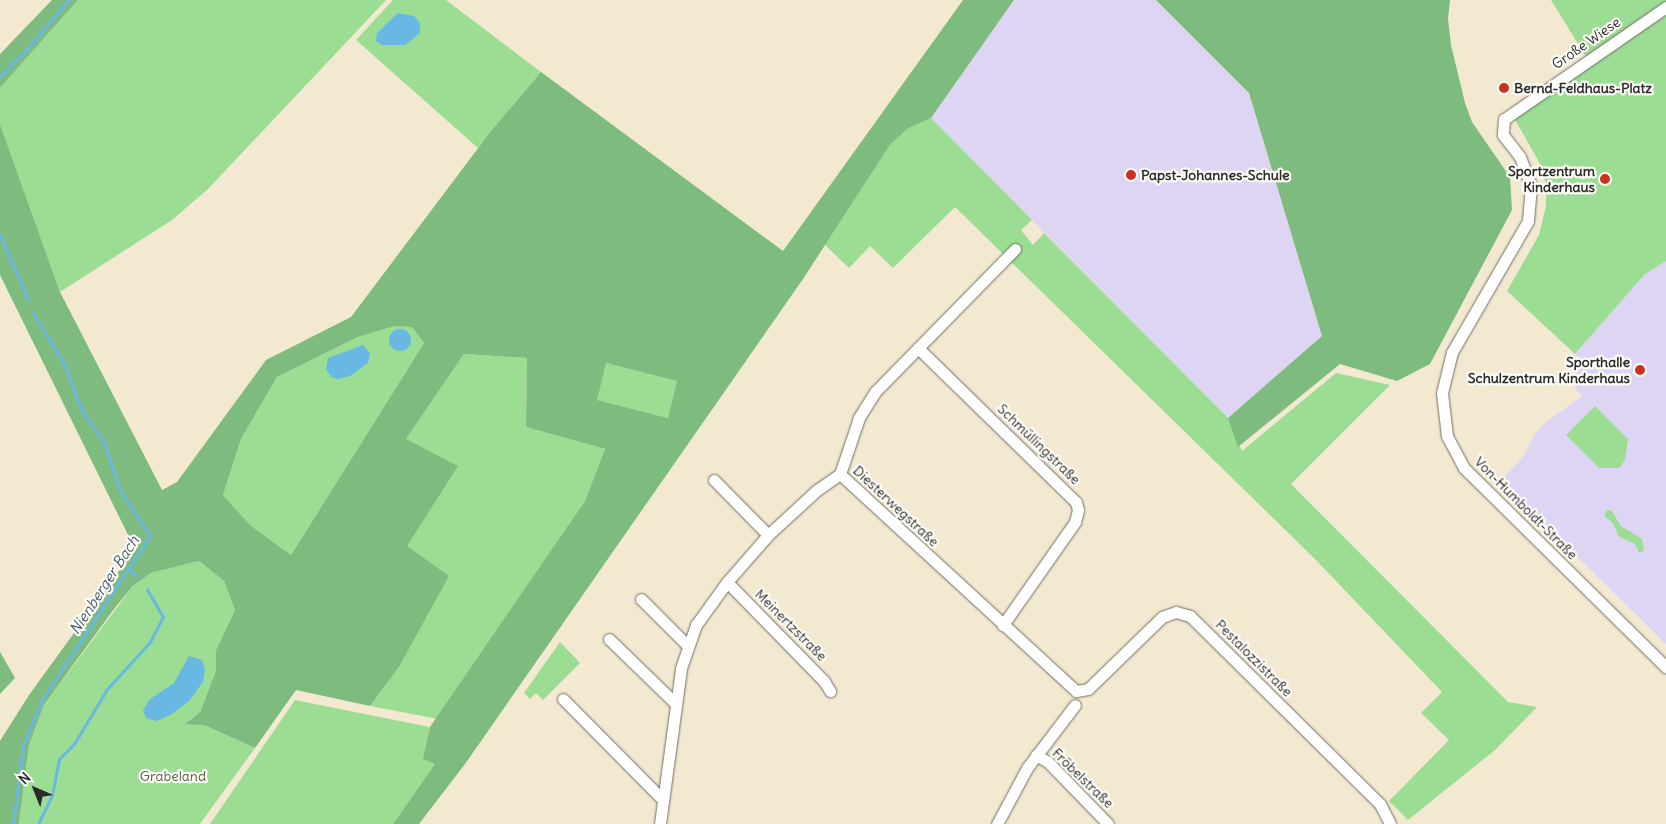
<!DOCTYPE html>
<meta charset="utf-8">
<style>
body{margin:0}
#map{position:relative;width:1666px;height:824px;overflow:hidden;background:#f3e9d1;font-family:Delius,sans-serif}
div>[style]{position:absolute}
.built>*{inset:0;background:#ded5f5}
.green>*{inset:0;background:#9cdd94}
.forest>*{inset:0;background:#7dbc7e}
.water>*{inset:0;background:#69b8e4}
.round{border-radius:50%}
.stream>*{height:3px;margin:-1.5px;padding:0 1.5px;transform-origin:1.5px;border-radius:1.5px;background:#69b8e4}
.roads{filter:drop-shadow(0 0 1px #716e65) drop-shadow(0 0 1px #716e65)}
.street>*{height:11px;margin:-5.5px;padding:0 5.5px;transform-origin:5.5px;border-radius:5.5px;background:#fff}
.dots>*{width:14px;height:14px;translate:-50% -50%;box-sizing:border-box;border:2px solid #fdfcf7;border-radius:50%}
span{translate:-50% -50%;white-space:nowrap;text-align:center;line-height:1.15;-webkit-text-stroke:4.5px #fdfcf7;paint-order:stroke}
.street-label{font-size:14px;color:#2b2b2b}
.poi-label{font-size:14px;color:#2b2b2b;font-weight:700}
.left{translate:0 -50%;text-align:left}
.right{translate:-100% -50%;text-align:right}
.park-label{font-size:14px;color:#4d604a}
.water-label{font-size:15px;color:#415c6c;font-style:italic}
.north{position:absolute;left:10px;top:764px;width:50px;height:50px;-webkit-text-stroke:4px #fdfcf7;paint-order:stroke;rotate:316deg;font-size:14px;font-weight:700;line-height:20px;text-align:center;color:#2b2b2b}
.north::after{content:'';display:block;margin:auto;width:18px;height:22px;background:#2b2b2b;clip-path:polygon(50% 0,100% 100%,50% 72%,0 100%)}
</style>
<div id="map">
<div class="built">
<div style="clip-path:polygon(1014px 0,1156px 0,1249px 93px,1322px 336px,1228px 418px,931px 118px)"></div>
<div style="clip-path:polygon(1666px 261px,1666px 644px,1500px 481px,1523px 457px,1534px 435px,1546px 422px,1582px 396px,1575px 388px,1577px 383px,1572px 376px,1584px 363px,1575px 354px,1644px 275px)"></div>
</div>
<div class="green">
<div style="clip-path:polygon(78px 0,386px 0,208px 189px,172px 220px,60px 292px,0 124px,0 88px)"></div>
<div style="clip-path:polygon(393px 0,446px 0,541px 72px,478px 148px,356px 40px)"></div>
<div style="clip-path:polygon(1551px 0,1666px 0,1666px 261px,1644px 275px,1575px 354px,1507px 291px,1539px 235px,1546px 206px,1546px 185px,1539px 162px,1514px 118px,1591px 65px)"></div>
<div style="clip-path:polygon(931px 118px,1032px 220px,1021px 230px,1033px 245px,1044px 233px,1228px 418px,1242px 451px,1336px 373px,1390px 385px,1291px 484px,1508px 702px,1537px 707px,1495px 750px,1408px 820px,1389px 801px,1449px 740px,1421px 713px,1442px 692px,1316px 560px,955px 207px,893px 268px,870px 246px,849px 268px,825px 245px,890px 145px,907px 129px)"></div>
<div style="clip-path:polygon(395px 326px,412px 327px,424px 343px,291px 555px,250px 525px,223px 495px,241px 439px,277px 377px,358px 337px)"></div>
<div style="clip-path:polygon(464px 354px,527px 358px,526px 427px,605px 449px,585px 501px,438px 719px,370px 706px,399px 667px,448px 576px,407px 547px,406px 439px)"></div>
<div style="clip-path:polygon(606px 363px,678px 381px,668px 418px,596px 400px)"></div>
<div style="clip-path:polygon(1595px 406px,1628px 439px,1625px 460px,1619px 468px,1599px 468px,1566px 435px)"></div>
<div style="clip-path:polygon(1607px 510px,1611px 510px,1621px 526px,1642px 539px,1644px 551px,1639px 552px,1635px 544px,1619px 537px,1613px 523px,1604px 516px)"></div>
<div style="clip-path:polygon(199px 561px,224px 581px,235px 610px,216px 650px,216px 671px,200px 712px,186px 723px,204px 725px,255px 748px,200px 824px,19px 824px,29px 745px,44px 705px,133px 586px,151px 573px)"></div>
<div style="clip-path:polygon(560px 642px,580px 663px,543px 700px,536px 693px,530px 699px,524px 693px)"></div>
<div style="clip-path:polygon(295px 700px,430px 727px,424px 759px,436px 763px,393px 824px,210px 824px)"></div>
</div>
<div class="forest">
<div style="clip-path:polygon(52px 0,78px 0,0 88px,0 54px)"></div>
<div style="clip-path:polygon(evenodd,963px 0,1014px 0,931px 118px,907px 129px,890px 145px,803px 279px,465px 764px,419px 824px,393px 824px,435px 764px,423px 759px,430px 727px,585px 501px,605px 449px,526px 427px,527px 358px,464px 354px,406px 439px,458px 466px,407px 546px,449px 576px,399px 667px,370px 706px,296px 690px,255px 748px,204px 725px,185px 724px,200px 712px,216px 671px,216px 650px,235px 610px,224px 581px,199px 561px,151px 573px,133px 586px,114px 609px,44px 705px,29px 745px,19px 824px,0 824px,0 741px,29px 695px,135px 549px,0 275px,0 124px,60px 292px,162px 490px,177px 482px,266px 360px,351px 317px,488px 135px,541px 72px,783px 251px,963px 0,395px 326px,412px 327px,424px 343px,291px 555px,250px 525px,223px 495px,241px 439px,277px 377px,358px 337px,395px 326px,963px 0,606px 363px,677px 381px,668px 418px,597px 400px,606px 363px)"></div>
<div style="clip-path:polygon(1156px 0,1450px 0,1448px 19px,1451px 45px,1465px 103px,1472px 122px,1510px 177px,1512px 210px,1430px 364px,1397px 381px,1340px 364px,1238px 447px,1228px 418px,1322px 336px,1249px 93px)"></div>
<div style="clip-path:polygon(0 652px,15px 678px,0 694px)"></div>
</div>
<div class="water">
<div style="clip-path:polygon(398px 13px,414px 16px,420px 23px,420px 33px,405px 45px,382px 45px,376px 41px,377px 33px)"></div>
<div class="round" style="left:389px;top:329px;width:22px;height:22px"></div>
<div style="clip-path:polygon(363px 345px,370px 353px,368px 363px,350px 376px,338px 379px,331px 377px,326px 369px,328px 358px)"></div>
<div style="clip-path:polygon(189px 656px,202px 660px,205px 669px,203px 682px,189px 701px,172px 714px,157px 721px,146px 718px,143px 710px,150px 699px,174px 683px)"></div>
</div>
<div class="stream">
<div style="left:0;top:76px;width:42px;rotate:-45deg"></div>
<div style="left:30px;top:46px;width:60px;rotate:-50.4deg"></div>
<div style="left:0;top:235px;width:70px;rotate:66.4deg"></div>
<div style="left:130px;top:569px;width:8px;rotate:50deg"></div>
<div style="left:13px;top:824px;width:79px;rotate:-82.7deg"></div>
<div style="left:23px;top:746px;width:52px;rotate:-67.4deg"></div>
<div style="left:43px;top:698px;width:194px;rotate:-56.6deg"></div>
<div style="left:150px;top:536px;width:53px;rotate:-123.4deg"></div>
<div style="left:121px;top:492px;width:54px;rotate:-109.4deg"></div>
<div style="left:103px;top:441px;width:39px;rotate:-125deg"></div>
<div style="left:81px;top:409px;width:46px;rotate:-110.4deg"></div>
<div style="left:65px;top:366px;width:62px;rotate:-121.1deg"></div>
<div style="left:38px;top:824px;width:32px;rotate:-64deg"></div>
<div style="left:52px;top:795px;width:37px;rotate:-79deg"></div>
<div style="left:59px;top:759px;width:21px;rotate:-45deg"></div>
<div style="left:74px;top:744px;width:64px;rotate:-59deg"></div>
<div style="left:107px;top:689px;width:64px;rotate:-47.5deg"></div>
<div style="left:150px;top:642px;width:28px;rotate:-63deg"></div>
<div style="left:163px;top:617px;width:32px;rotate:-120deg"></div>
</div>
<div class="roads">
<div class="street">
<div style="left:1666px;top:7px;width:197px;rotate:145.3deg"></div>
<div style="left:1504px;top:119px;width:16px;rotate:94deg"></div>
<div style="left:1503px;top:135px;width:28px;rotate:52deg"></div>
<div style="left:1520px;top:157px;width:31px;rotate:69deg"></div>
<div style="left:1531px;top:186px;width:35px;rotate:95deg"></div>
<div style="left:1528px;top:221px;width:151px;rotate:120.1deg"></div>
<div style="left:1452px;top:352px;width:42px;rotate:103.7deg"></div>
<div style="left:1442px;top:393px;width:43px;rotate:83.4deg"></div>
<div style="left:1447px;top:436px;width:36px;rotate:62deg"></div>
<div style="left:1464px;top:468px;width:284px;rotate:44.6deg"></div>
<div style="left:1015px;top:249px;width:200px;rotate:134.4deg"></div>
<div style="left:875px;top:392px;width:31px;rotate:122deg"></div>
<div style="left:859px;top:418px;width:59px;rotate:108.7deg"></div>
<div style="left:840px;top:474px;width:321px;rotate:42.6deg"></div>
<div style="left:1076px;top:691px;width:12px;rotate:-9deg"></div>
<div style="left:1088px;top:689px;width:103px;rotate:-44.2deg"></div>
<div style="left:1162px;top:617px;width:15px;rotate:-20deg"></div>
<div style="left:1176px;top:612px;width:15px;rotate:16deg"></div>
<div style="left:1190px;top:616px;width:267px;rotate:44.7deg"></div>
<div style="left:1380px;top:804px;width:22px;rotate:63deg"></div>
<div style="left:918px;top:348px;width:221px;rotate:44.3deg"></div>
<div style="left:1076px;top:502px;width:8px;rotate:76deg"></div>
<div style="left:1078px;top:510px;width:12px;rotate:104deg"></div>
<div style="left:1075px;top:522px;width:126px;rotate:125deg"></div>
<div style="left:714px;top:480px;width:77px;rotate:45.5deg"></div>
<div style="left:727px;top:582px;width:139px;rotate:45.6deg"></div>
<div style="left:824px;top:681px;width:12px;rotate:59deg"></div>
<div style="left:641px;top:599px;width:66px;rotate:45deg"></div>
<div style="left:609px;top:639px;width:93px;rotate:44.1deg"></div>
<div style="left:563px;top:699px;width:141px;rotate:45.3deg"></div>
<div style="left:1036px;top:755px;width:14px;rotate:30deg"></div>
<div style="left:1048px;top:762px;width:86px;rotate:45.9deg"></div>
<div style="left:660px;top:824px;width:157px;rotate:-82.3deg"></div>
<div style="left:681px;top:668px;width:46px;rotate:-70.8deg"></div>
<div style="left:696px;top:625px;width:53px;rotate:-54.2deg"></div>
<div style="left:727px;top:582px;width:62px;rotate:-48.9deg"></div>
<div style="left:768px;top:535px;width:67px;rotate:-42.6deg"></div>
<div style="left:817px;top:490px;width:28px;rotate:-35deg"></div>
<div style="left:997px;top:824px;width:64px;rotate:-61.8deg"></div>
<div style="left:1027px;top:768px;width:79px;rotate:-52.7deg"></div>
</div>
</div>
<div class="dots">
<div style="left:1504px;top:88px;background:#c8321e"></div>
<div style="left:1131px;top:175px;background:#c8321e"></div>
<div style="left:1605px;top:179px;background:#c8321e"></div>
<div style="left:1640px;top:370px;background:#c8321e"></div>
</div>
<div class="street-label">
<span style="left:1586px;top:43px;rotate:-35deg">Große Wiese</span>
<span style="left:1039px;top:444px;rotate:44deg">Schmüllingstraße</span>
<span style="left:896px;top:506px;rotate:43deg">Diesterwegstraße</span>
<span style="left:1526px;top:508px;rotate:45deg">Von-Humboldt-Straße</span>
<span style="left:791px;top:625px;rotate:45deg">Meinertzstraße</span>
<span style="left:1254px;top:658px;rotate:45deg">Pestalozzistraße</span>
<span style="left:1083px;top:778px;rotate:44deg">Fröbelstraße</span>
</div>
<div class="poi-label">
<span class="left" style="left:1514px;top:88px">Bernd-Feldhaus-Platz</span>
<span class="right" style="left:1595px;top:179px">Sportzentrum<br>Kinderhaus</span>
<span class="left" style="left:1141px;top:175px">Papst-Johannes-Schule</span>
<span class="right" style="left:1630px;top:370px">Sporthalle<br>Schulzentrum Kinderhaus</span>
</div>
<div class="park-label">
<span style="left:173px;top:776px">Grabeland</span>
</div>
<div class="water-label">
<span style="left:104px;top:585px;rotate:-57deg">Nienberger Bach</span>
</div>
<div class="north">N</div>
</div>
